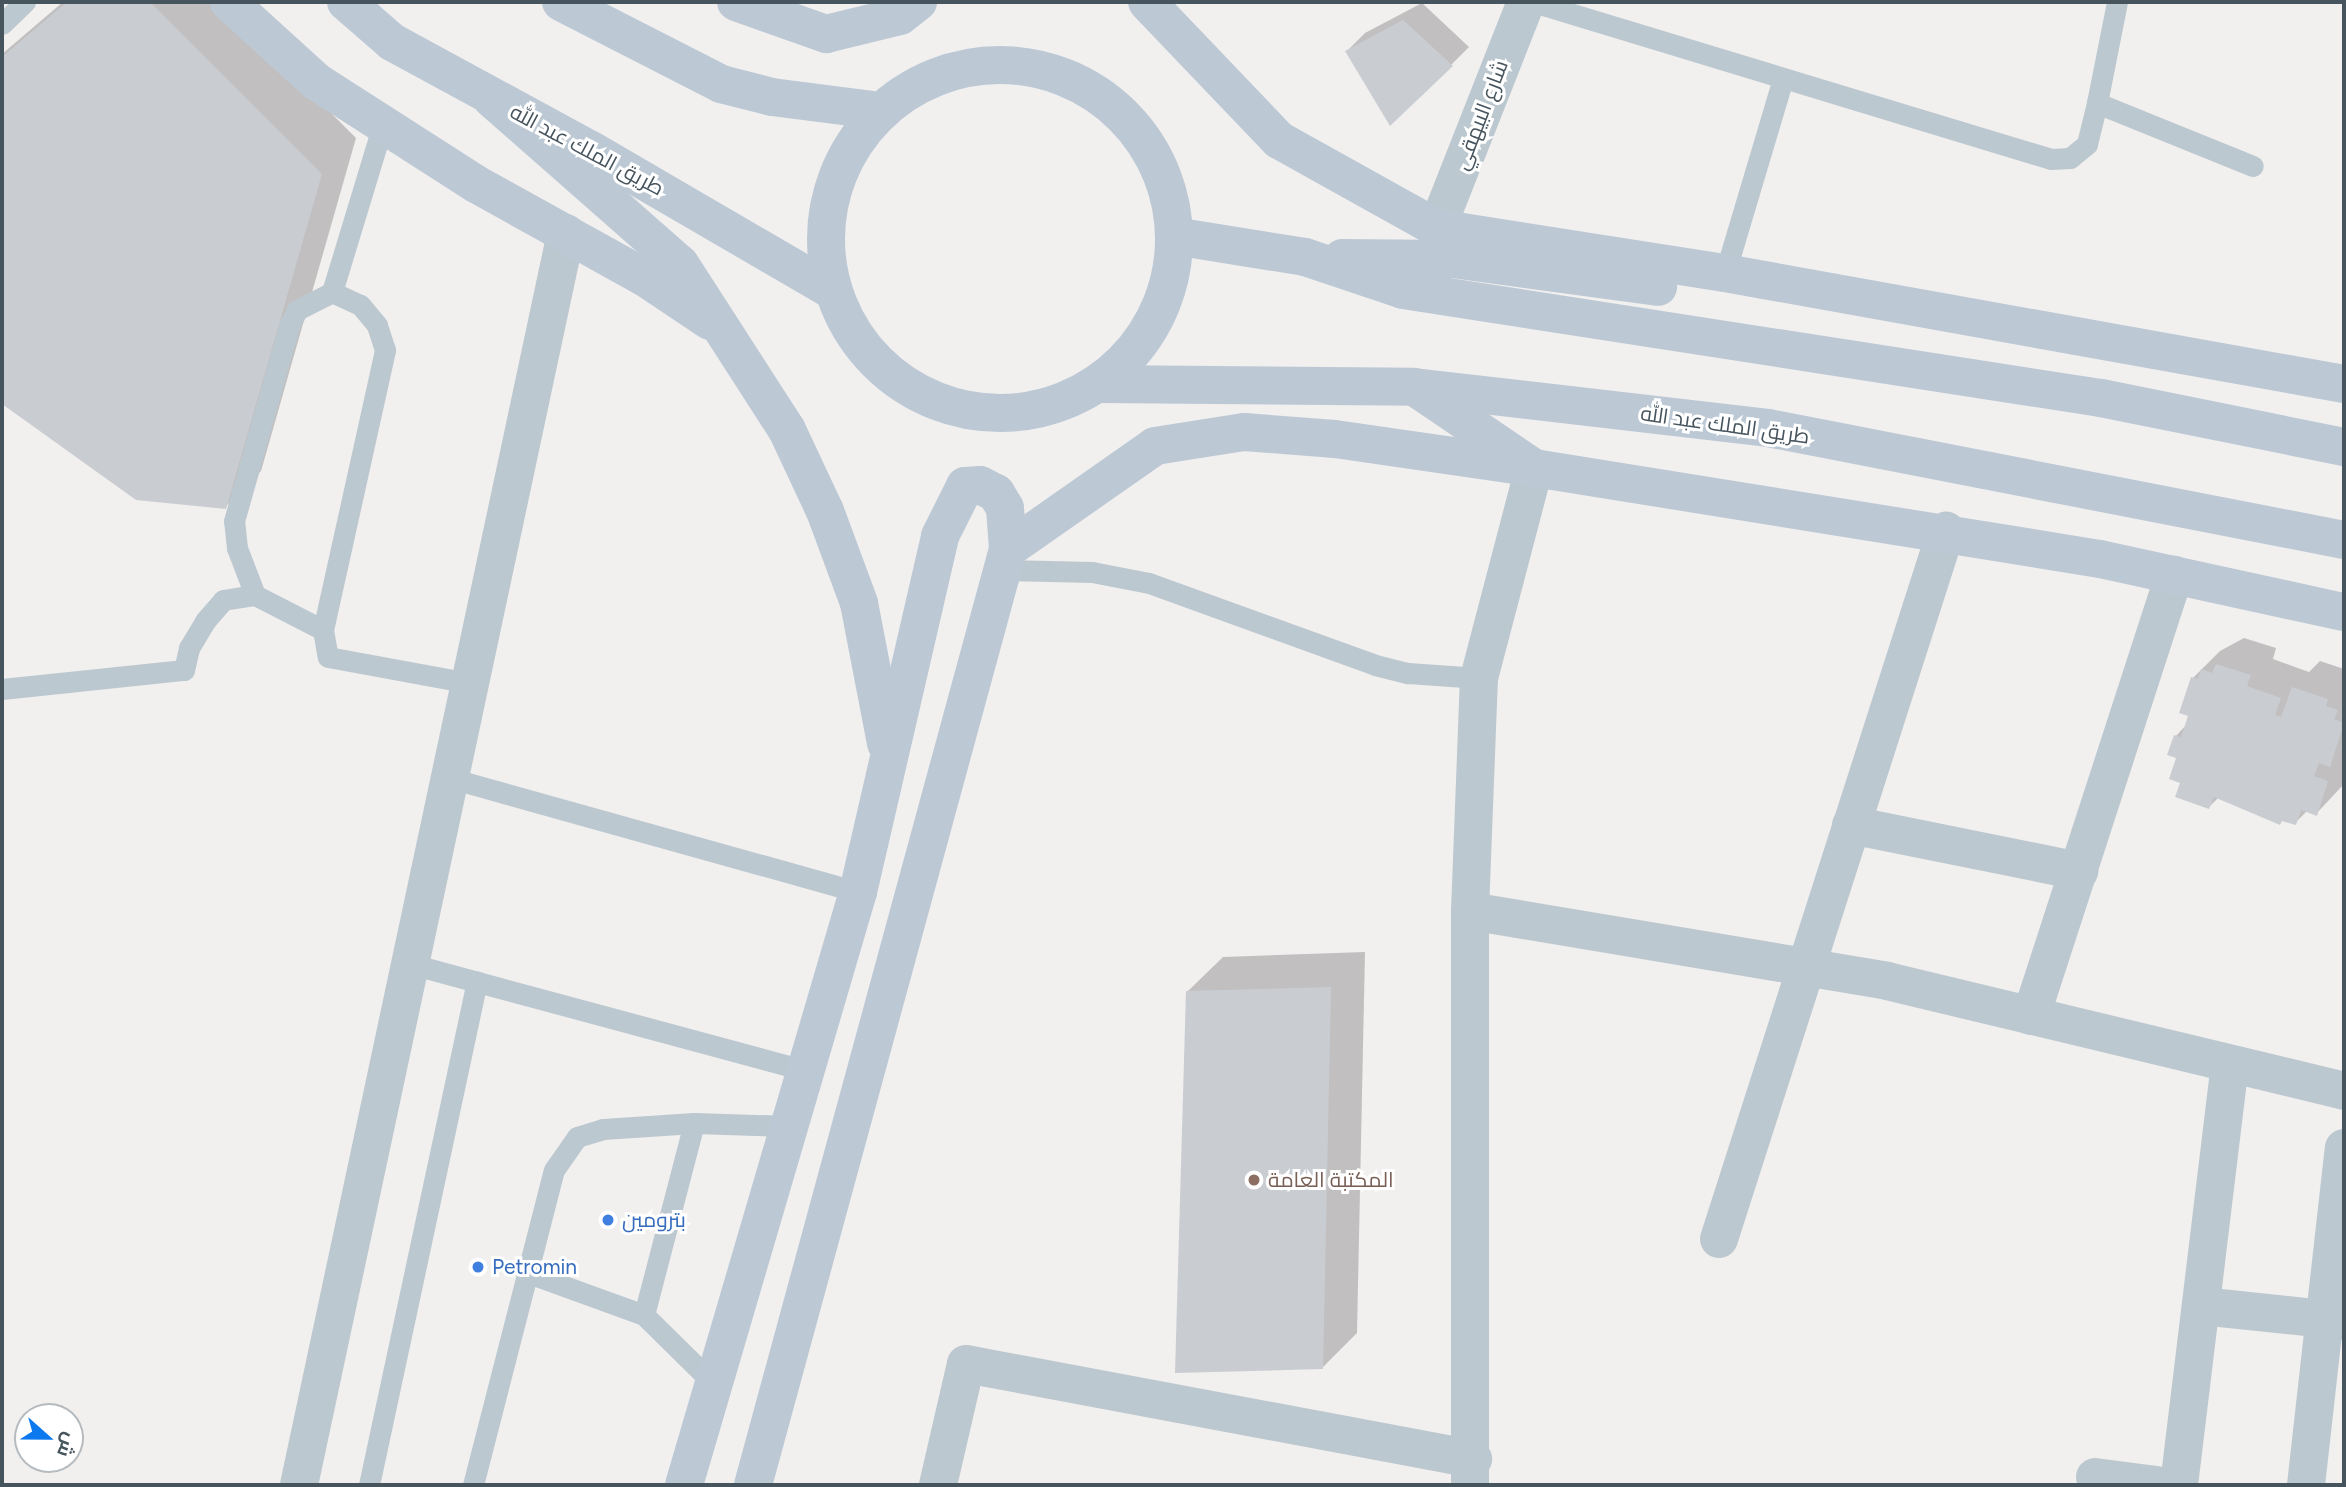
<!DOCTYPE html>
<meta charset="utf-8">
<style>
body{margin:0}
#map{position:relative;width:2346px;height:1487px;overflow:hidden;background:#f2efef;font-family:Figtree,Cairo,sans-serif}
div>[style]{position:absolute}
.shadow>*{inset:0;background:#0003}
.building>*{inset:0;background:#c9cdd2}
.lane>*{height:21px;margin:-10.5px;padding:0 10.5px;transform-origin:10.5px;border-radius:10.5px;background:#bcc8cf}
.street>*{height:38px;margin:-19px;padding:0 19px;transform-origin:19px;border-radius:19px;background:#bcc8cf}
.secondary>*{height:38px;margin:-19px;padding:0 19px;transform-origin:19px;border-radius:19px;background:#bcc9d5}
.secondary>.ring{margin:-19px;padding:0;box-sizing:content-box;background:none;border:38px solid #bcc9d5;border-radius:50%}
.dots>*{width:19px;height:19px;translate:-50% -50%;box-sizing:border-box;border:4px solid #fff;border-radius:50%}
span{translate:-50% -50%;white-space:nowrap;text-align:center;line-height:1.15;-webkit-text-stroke:6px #fff;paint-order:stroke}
.street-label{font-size:21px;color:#46545e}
.education-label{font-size:21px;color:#785e54}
.left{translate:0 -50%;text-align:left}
.shop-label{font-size:21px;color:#366cbe}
.frame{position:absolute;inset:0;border:4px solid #46545e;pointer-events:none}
.north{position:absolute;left:14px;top:1403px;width:70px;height:70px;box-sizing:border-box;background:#fff;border:2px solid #b5bbbf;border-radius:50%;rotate:111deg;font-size:19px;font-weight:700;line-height:28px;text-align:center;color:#46545e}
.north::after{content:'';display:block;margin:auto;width:24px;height:32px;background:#0c79ef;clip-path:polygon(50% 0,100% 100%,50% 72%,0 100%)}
</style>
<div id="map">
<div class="shadow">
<div style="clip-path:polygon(63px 2px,220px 2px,356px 138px,261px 471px,225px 507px,136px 499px,2px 402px,2px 54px)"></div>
<div style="clip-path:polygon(1422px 3px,1469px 47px,1451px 65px,1347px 51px,1365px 33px)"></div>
<div style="clip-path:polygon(2244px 638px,2276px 648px,2273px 659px,2309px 672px,2320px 661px,2344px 669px,2344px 784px,2316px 814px,2307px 811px,2295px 823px,2219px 797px,2209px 807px,2182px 782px,2176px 736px,2187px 724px,2193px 678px,2220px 651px)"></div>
<div style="clip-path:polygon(1365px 952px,1357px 1333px,1322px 1368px,1187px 992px,1223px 957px)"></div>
</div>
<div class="building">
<div style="clip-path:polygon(67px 2px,150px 2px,322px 174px,226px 509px,136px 500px,2px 404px,2px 57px)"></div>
<div style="clip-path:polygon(1403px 20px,1453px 66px,1390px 126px,1345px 51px)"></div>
<div style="clip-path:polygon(2216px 664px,2251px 675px,2247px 686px,2281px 698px,2275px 715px,2281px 717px,2292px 687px,2328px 699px,2326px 706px,2338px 710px,2334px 719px,2344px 723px,2330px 767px,2319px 763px,2314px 776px,2328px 781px,2317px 816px,2301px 810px,2296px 825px,2282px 821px,2280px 825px,2214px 797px,2209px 809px,2175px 797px,2180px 783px,2169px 779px,2176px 758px,2167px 755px,2174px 735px,2181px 737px,2188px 716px,2179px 713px,2191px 677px,2198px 679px,2201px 669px,2212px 673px)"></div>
<div style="clip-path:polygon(1331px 987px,1323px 1369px,1175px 1373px,1186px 991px)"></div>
</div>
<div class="lane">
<div style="left:1533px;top:2px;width:541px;rotate:16.86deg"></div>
<div style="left:2051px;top:159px;width:19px;rotate:-3deg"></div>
<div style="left:2070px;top:158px;width:22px;rotate:-39deg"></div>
<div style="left:2087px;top:144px;width:42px;rotate:-76.3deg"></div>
<div style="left:2117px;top:2px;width:103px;rotate:101.2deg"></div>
<div style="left:2097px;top:103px;width:168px;rotate:22deg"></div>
<div style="left:2px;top:24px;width:32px;rotate:-44deg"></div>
<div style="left:1725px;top:273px;width:203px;rotate:-73.4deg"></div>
<div style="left:1002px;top:570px;width:90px;rotate:1.3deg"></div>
<div style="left:1092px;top:572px;width:58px;rotate:10.9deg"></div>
<div style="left:1149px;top:583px;width:240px;rotate:19.9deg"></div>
<div style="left:1375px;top:665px;width:34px;rotate:14deg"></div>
<div style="left:1408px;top:673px;width:71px;rotate:4deg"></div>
<div style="left:255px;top:595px;width:50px;rotate:-111deg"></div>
<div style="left:237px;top:548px;width:27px;rotate:-96deg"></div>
<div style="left:234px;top:521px;width:203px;rotate:-74.2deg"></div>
<div style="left:289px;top:326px;width:18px;rotate:-63deg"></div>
<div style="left:297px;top:310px;width:39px;rotate:-27deg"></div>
<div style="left:332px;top:292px;width:176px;rotate:-73.1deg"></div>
<div style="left:323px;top:630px;width:287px;rotate:-77.5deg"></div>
<div style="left:385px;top:350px;width:26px;rotate:-108deg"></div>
<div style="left:377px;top:325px;width:26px;rotate:-130deg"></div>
<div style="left:360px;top:305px;width:31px;rotate:-155deg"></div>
<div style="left:2px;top:689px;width:183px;rotate:-6deg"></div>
<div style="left:184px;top:670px;width:23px;rotate:-77deg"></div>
<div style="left:189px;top:648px;width:31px;rotate:-59deg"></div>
<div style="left:205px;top:621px;width:28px;rotate:-49deg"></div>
<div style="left:223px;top:600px;width:32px;rotate:-9deg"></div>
<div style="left:255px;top:595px;width:76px;rotate:27.2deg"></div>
<div style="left:323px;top:630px;width:27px;rotate:80deg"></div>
<div style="left:328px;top:657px;width:144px;rotate:10.4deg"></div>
<div style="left:450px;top:778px;width:424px;rotate:15.6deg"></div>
<div style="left:411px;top:964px;width:410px;rotate:15.1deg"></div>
<div style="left:528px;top:1273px;width:123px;rotate:19.9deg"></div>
<div style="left:644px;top:1315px;width:98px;rotate:44.6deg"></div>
<div style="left:644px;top:1315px;width:198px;rotate:-75.4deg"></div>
<div style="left:369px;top:1485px;width:515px;rotate:-77.91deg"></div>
<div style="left:473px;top:1485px;width:325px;rotate:-75.6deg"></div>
<div style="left:554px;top:1170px;width:40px;rotate:-55.1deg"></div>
<div style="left:577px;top:1137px;width:27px;rotate:-17deg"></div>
<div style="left:603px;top:1129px;width:91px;rotate:-3.8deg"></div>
<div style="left:694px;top:1123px;width:97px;rotate:1.8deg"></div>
</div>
<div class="street">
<div style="left:1437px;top:228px;width:243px;rotate:-68.5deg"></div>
<div style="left:1851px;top:825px;width:233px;rotate:11.4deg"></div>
<div style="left:1470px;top:911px;width:423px;rotate:9.5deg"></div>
<div style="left:1887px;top:981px;width:470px;rotate:13.5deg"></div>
<div style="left:2031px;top:1016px;width:464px;rotate:-72deg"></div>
<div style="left:1719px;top:1239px;width:744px;rotate:-72.22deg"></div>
<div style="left:2201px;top:1306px;width:144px;rotate:6deg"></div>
<div style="left:2095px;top:1477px;width:62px;rotate:7.5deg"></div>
<div style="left:299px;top:1485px;width:1280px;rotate:-77.96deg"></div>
<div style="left:938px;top:1485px;width:124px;rotate:-77deg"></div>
<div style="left:966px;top:1364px;width:516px;rotate:10.61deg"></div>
<div style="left:1470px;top:1485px;width:574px;rotate:-90deg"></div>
<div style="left:1470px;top:911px;width:233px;rotate:-87.8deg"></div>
<div style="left:1479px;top:678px;width:217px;rotate:-75.3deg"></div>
<div style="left:2179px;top:1485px;width:423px;rotate:-83.1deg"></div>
<div style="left:2306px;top:1485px;width:339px;rotate:-83.6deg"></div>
</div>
<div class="secondary">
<div style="left:229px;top:2px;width:119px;rotate:42.3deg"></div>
<div style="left:317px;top:82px;width:189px;rotate:32.7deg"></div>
<div style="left:476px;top:184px;width:192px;rotate:29deg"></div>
<div style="left:644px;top:277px;width:79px;rotate:33.7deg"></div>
<div style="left:346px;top:2px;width:61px;rotate:41deg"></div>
<div style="left:392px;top:42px;width:226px;rotate:28.5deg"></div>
<div style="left:591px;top:150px;width:280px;rotate:30.2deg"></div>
<div style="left:561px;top:2px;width:180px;rotate:27.1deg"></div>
<div style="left:721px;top:84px;width:53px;rotate:14.3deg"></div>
<div style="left:772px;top:97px;width:110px;rotate:7.3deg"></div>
<div style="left:736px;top:2px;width:96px;rotate:19.6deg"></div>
<div style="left:826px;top:34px;width:76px;rotate:-13.7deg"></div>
<div style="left:900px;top:16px;width:23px;rotate:-38deg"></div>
<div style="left:1147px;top:2px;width:191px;rotate:46.3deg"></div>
<div style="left:1279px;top:140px;width:181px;rotate:29.1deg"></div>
<div style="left:1437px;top:228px;width:291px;rotate:8.9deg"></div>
<div style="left:1725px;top:273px;width:629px;rotate:10.17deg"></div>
<div class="ring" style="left:826px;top:65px;width:310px;height:310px"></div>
<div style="left:492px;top:99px;width:250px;rotate:41.3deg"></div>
<div style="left:680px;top:264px;width:197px;rotate:57.2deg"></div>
<div style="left:787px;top:430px;width:89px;rotate:64.9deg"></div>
<div style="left:825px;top:511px;width:98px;rotate:69.7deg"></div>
<div style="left:859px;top:603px;width:143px;rotate:79.1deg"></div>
<div style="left:1174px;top:236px;width:133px;rotate:9.1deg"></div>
<div style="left:1305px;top:257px;width:103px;rotate:18.6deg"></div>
<div style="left:1403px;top:290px;width:706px;rotate:8.8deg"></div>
<div style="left:2101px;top:398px;width:248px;rotate:11.4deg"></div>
<div style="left:1342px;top:258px;width:110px;rotate:0.5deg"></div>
<div style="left:1452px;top:259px;width:208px;rotate:7.7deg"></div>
<div style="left:1098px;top:384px;width:316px;rotate:0.5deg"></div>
<div style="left:1414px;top:387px;width:356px;rotate:6.6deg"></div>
<div style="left:1768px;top:428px;width:587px;rotate:11deg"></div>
<div style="left:1419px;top:390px;width:139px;rotate:34.1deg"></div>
<div style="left:1534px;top:468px;width:573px;rotate:9.13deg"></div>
<div style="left:2100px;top:559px;width:250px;rotate:12.3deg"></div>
<div style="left:1008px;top:549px;width:179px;rotate:-35deg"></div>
<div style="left:1155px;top:446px;width:90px;rotate:-8.9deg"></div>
<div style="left:1244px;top:432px;width:91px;rotate:4.4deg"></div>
<div style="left:1335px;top:439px;width:190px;rotate:8.2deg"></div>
<div style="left:684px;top:1485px;width:618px;rotate:-73.65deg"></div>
<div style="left:858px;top:892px;width:365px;rotate:-77deg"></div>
<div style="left:940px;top:536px;width:56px;rotate:-63.4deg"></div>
<div style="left:965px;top:486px;width:15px;rotate:-4deg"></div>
<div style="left:980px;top:485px;width:18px;rotate:27deg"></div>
<div style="left:996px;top:493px;width:17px;rotate:59deg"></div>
<div style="left:1005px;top:508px;width:41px;rotate:85.8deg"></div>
<div style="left:1008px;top:549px;width:970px;rotate:105.24deg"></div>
</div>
<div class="dots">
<div style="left:1254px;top:1180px;background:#8d6e63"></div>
<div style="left:608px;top:1220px;background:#3f7fe0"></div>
<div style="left:478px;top:1267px;background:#3f7fe0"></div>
</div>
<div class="street-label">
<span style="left:1481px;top:115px;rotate:-69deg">شارع البيهقي</span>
<span style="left:587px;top:150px;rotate:28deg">طريق الملك عبد الله</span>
<span style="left:1725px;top:425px;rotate:8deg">طريق الملك عبد الله</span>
</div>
<div class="education-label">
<span class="left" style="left:1268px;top:1180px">المكتبة العامة</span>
</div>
<div class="shop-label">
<span class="left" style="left:622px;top:1220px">بترومين</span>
<span class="left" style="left:492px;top:1267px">Petromin</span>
</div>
<div class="frame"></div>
<div class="north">ش</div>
</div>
